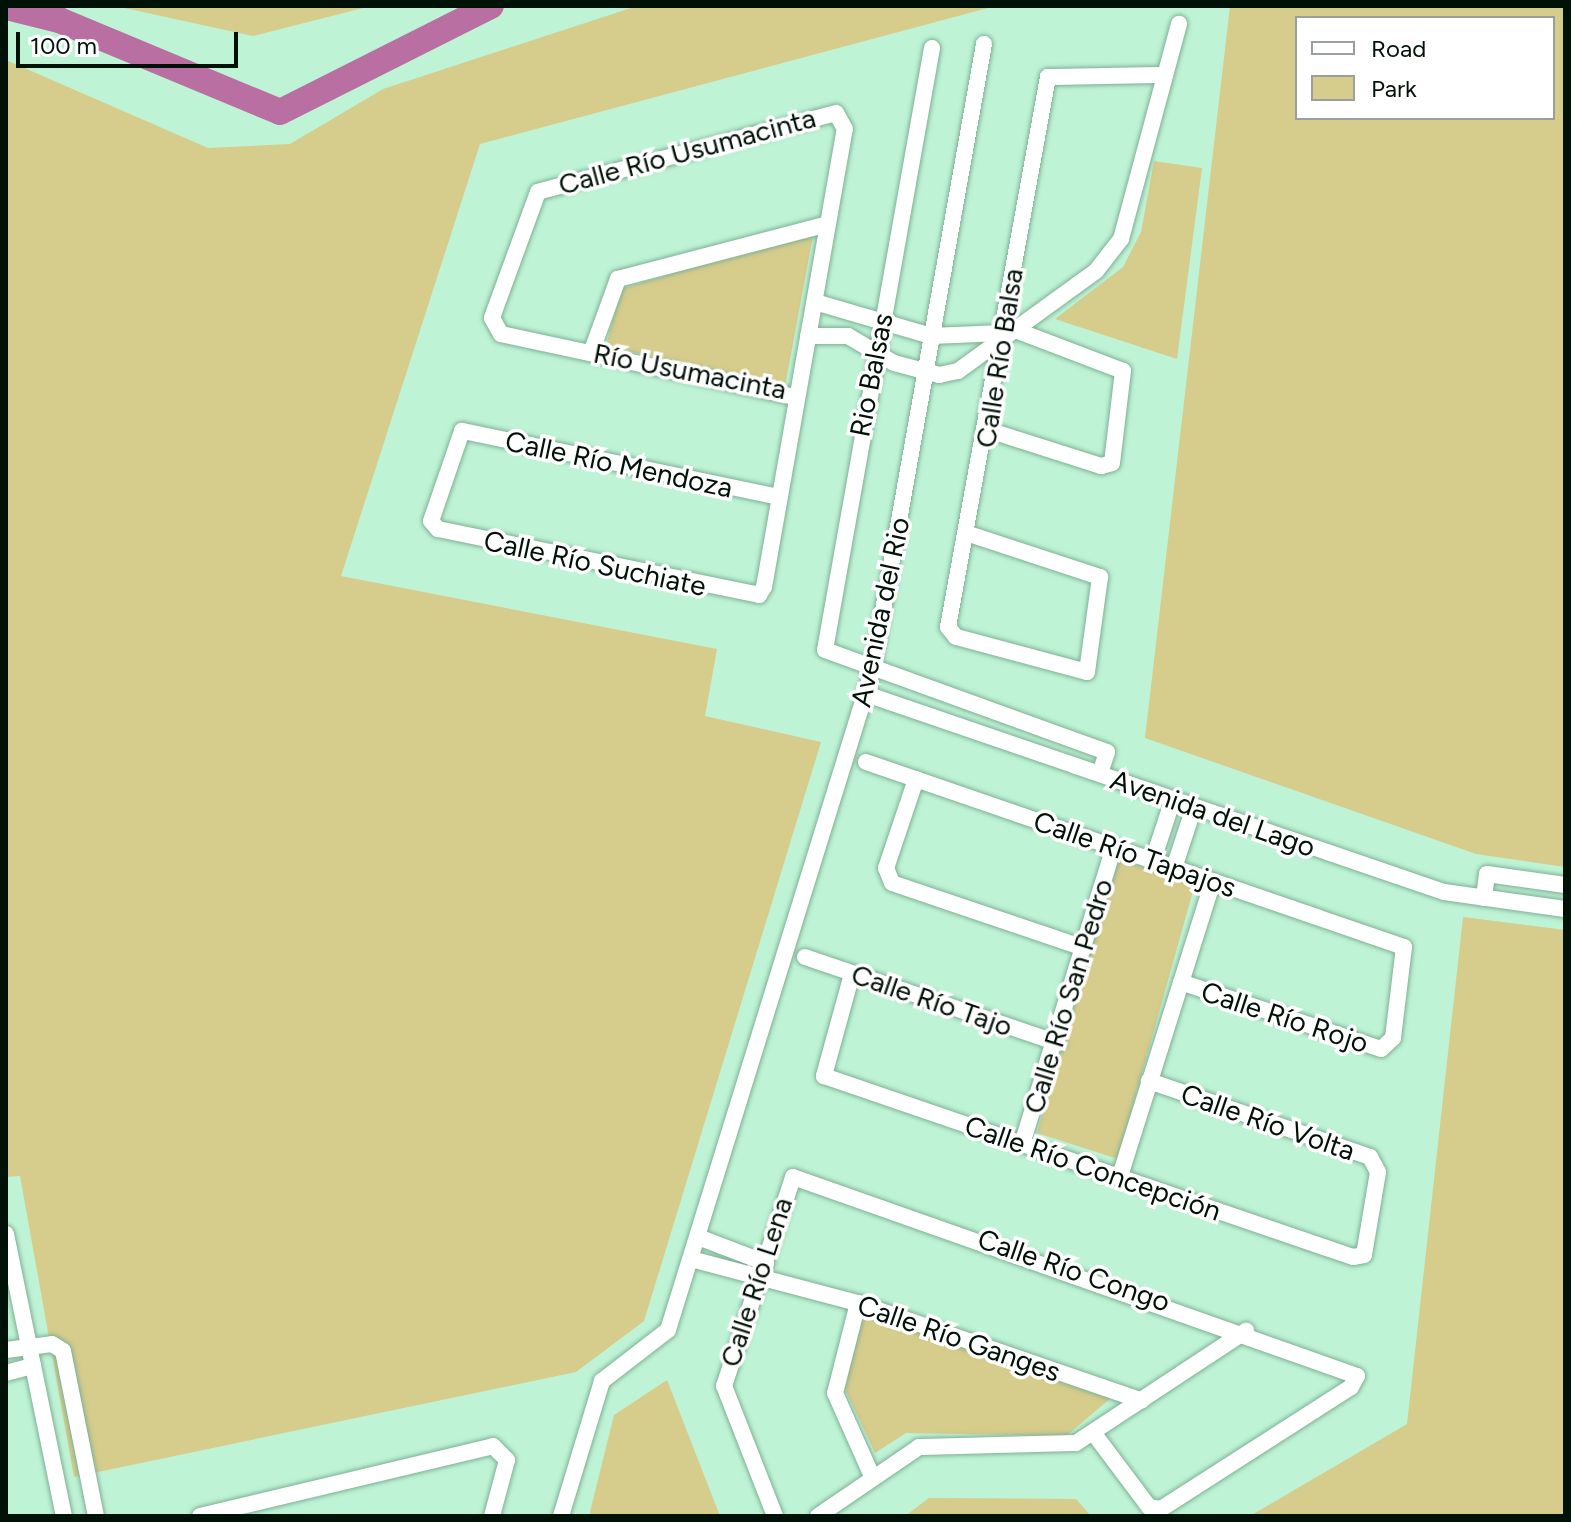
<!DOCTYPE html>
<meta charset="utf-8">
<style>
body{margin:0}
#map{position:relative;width:1571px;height:1522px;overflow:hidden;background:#bff3d6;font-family:Figtree,sans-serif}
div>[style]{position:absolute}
.green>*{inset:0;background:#d6cc8c}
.river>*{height:26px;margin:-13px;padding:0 13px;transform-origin:13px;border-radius:13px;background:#b96fa2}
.roads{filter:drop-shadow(0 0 2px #7eb094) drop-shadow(0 0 2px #7eb094)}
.minor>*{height:16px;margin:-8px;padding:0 8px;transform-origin:8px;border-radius:8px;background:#fff}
span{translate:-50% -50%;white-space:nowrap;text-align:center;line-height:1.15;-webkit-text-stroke:7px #fff;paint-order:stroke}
.street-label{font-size:28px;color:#001107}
.frame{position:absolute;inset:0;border:8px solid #001107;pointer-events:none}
.legend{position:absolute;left:1295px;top:16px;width:260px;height:104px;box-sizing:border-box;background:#fff;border:2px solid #99a09c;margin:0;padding:10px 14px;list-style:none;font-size:24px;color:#001107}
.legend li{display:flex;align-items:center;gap:16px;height:40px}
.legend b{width:40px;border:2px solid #99a09c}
.scale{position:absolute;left:16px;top:32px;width:222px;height:36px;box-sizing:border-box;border:4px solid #001107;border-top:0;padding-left:10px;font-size:24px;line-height:28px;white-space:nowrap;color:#001107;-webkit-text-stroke:6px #fff;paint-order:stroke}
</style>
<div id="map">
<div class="green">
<div style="clip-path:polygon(115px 6px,371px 6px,253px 36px)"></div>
<div style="clip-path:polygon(637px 6px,1082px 6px,988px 8px,480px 144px,341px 576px,717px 649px,705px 716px,821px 742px,644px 1321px,576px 1372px,74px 1477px,20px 1176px,6px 1177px,6px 60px,208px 148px,290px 144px,383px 89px)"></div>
<div style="clip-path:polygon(evenodd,1230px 6px,1565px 6px,1565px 867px,1476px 854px,1145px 738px,1230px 6px,1297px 18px,1553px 18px,1553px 118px,1297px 118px,1297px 18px)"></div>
<div style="clip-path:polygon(1154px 161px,1202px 168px,1177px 359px,1055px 319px,1123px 267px,1141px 232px)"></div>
<div style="clip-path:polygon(814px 231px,785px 386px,606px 346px,621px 289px)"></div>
<div style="clip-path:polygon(1118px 859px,1195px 884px,1118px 1159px,1037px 1133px)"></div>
<div style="clip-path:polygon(1463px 917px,1565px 930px,1565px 1516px,1250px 1516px,1407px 1424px)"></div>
<div style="clip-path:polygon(863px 1313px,1111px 1398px,1066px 1436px,906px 1433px,875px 1453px,842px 1383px)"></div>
<div style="clip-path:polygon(667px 1380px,720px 1516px,589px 1516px,614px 1415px)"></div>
<div style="clip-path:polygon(929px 1498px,1076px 1499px,1091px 1516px,905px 1516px)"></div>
</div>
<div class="river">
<div style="left:6px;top:7px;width:55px;rotate:13.8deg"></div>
<div style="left:59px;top:20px;width:239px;rotate:22.6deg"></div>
<div style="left:280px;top:112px;width:236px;rotate:-26.7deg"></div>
</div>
<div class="roads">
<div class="minor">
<div style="left:932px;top:48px;width:611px;rotate:100.08deg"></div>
<div style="left:825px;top:650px;width:300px;rotate:19.9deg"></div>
<div style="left:1107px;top:752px;width:23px;rotate:108deg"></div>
<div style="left:815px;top:302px;width:121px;rotate:16.3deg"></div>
<div style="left:931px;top:336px;width:71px;rotate:-2.4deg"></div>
<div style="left:808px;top:336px;width:40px"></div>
<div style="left:848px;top:336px;width:53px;rotate:30.4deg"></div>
<div style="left:894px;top:363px;width:47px;rotate:14.9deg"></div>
<div style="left:939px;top:375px;width:19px;rotate:-12deg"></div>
<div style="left:958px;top:371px;width:170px;rotate:-35.9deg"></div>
<div style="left:1096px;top:271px;width:41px;rotate:-52deg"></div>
<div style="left:1121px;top:239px;width:223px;rotate:-74.9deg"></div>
<div style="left:591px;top:353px;width:79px;rotate:-70deg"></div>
<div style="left:618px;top:279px;width:216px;rotate:-14.7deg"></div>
<div style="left:988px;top:430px;width:119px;rotate:17.7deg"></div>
<div style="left:1101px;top:466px;width:11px;rotate:-15deg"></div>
<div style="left:1112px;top:463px;width:93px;rotate:-83.2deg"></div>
<div style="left:1123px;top:371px;width:118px;rotate:-159.1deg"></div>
<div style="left:779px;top:497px;width:324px;rotate:-168.2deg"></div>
<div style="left:462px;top:431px;width:95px;rotate:109deg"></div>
<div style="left:431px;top:521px;width:11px;rotate:49deg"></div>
<div style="left:438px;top:529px;width:328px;rotate:11.6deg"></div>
<div style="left:759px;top:595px;width:9px;rotate:-58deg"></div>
<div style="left:764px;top:587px;width:465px;rotate:-80deg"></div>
<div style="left:845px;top:129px;width:18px;rotate:-119deg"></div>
<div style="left:836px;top:113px;width:308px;rotate:165.2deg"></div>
<div style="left:538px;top:192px;width:134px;rotate:110.1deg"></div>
<div style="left:492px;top:318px;width:18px;rotate:61deg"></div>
<div style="left:501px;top:334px;width:302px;rotate:12.1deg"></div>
<div style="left:969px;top:534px;width:138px;rotate:18.2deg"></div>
<div style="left:1100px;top:577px;width:96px;rotate:97.8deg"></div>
<div style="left:1087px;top:672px;width:136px;rotate:-165deg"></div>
<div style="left:956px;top:637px;width:13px;rotate:-129deg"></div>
<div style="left:948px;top:627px;width:559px;rotate:-79.7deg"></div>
<div style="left:1048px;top:77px;width:115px;rotate:-1deg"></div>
<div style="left:866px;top:694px;width:611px;rotate:18.91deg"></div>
<div style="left:1444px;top:892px;width:122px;rotate:8deg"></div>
<div style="left:866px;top:762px;width:569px;rotate:18.98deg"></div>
<div style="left:1404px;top:947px;width:92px;rotate:96.9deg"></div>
<div style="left:1393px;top:1038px;width:16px;rotate:137deg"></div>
<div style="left:1381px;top:1049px;width:211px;rotate:-161.5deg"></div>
<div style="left:916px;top:779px;width:94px;rotate:108.6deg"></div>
<div style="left:886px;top:868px;width:16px;rotate:68deg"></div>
<div style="left:892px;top:883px;width:203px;rotate:18.7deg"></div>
<div style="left:1153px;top:860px;width:64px;rotate:-71.8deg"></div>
<div style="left:1174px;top:868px;width:64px;rotate:-71.8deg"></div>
<div style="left:1484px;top:898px;width:24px;rotate:-83deg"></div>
<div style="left:1487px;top:874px;width:79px;rotate:8deg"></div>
<div style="left:805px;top:957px;width:267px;rotate:18.8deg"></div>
<div style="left:852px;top:974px;width:106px;rotate:105.4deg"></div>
<div style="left:824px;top:1076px;width:559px;rotate:18.89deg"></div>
<div style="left:1353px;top:1257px;width:11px;rotate:-10deg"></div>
<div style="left:1364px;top:1255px;width:84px;rotate:-80.4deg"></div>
<div style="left:1378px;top:1172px;width:17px;rotate:-118deg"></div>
<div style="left:1370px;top:1157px;width:234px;rotate:-161deg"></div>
<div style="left:1022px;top:1144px;width:311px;rotate:-72.8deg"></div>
<div style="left:1120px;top:1176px;width:309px;rotate:-72.5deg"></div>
<div style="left:6px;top:1234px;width:288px;rotate:78.4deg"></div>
<div style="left:698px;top:1237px;width:73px;rotate:20.9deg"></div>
<div style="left:691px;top:1259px;width:173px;rotate:14.8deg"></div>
<div style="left:858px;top:1303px;width:300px;rotate:19deg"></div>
<div style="left:858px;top:1303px;width:93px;rotate:104.3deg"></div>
<div style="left:835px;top:1393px;width:91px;rotate:66deg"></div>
<div style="left:6px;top:1350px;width:46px;rotate:-7.4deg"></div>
<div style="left:52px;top:1344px;width:13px;rotate:32deg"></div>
<div style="left:63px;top:1351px;width:168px;rotate:78.7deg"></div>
<div style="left:6px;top:1373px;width:28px;rotate:-15deg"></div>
<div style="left:200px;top:1516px;width:301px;rotate:-13.4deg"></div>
<div style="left:493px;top:1446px;width:20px;rotate:45deg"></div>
<div style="left:507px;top:1460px;width:58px;rotate:105deg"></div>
<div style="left:561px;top:1516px;width:141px;rotate:-73.1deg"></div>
<div style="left:602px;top:1381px;width:83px;rotate:-37.7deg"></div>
<div style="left:668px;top:1330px;width:689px;rotate:-72.77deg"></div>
<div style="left:872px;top:672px;width:638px;rotate:-79.89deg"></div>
<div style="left:775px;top:1516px;width:140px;rotate:-111.4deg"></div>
<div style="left:724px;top:1386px;width:220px;rotate:-71.7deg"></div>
<div style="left:793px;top:1177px;width:598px;rotate:19.43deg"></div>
<div style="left:1357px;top:1376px;width:13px;rotate:119deg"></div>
<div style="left:1351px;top:1387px;width:226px;rotate:147.3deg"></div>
<div style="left:1161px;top:1509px;width:12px;rotate:-171deg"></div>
<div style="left:1149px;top:1507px;width:90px;rotate:-126.9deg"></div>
<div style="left:818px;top:1516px;width:122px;rotate:-34.3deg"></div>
<div style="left:919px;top:1447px;width:157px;rotate:-1.5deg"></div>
<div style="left:1076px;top:1443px;width:204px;rotate:-33.4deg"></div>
</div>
</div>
<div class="street-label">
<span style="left:687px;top:151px;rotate:-15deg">Calle Río Usumacinta</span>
<span style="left:999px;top:358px;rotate:-81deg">Calle Río Balsa</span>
<span style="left:690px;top:371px;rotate:11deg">Río Usumacinta</span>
<span style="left:871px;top:375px;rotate:-79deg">Rio Balsas</span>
<span style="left:619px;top:464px;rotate:12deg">Calle Río Mendoza</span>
<span style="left:595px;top:563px;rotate:12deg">Calle Río Suchiate</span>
<span style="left:880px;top:612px;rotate:-78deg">Avenida del Rio</span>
<span style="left:1213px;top:813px;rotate:19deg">Avenida del Lago</span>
<span style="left:1135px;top:854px;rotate:19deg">Calle Río Tapajos</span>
<span style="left:1068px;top:996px;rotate:-73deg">Calle Río San Pedro</span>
<span style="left:932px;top:1000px;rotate:19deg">Calle Río Tajo</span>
<span style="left:1285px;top:1017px;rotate:18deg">Calle Río Rojo</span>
<span style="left:1268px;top:1122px;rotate:19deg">Calle Río Volta</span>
<span style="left:1093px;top:1168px;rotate:19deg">Calle Río Concepción</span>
<span style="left:1074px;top:1270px;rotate:19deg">Calle Río Congo</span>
<span style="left:756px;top:1282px;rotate:-72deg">Calle Río Lena</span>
<span style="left:959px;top:1338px;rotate:19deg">Calle Río Ganges</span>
</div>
<div class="frame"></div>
<ul class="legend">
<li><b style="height:10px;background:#fff"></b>Road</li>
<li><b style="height:22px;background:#d6cc8c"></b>Park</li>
</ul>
<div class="scale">100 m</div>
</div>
